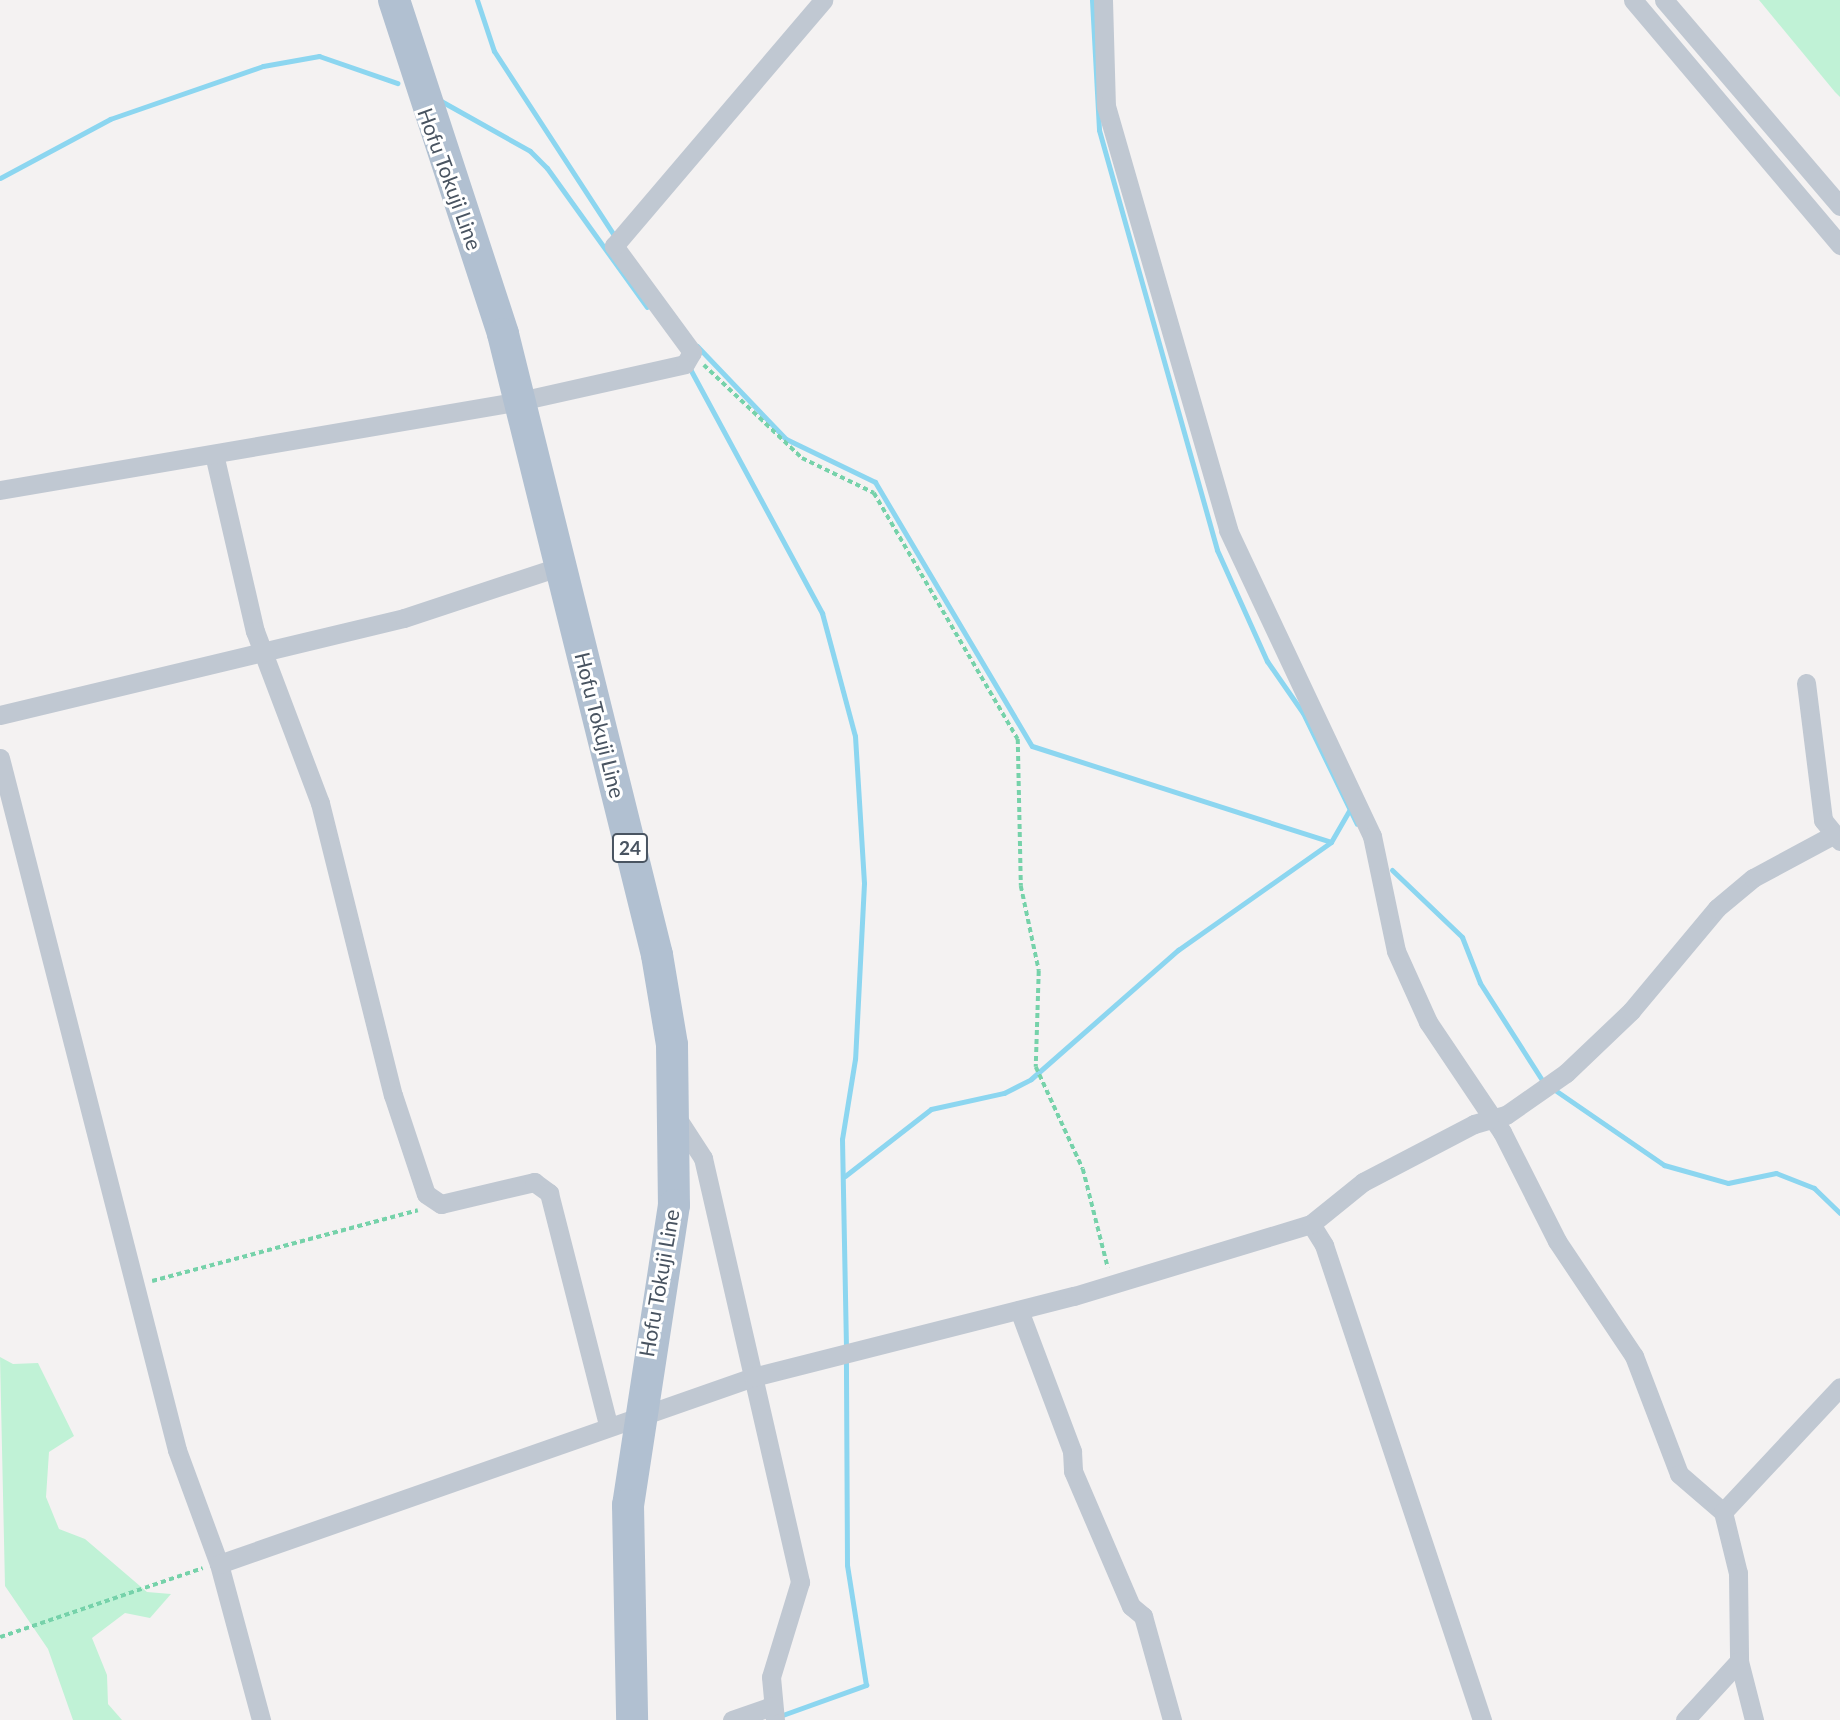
<!DOCTYPE html>
<style>
body{margin:0}
#map{position:relative;width:1840px;height:1720px;overflow:hidden;background:#f4f2f2;font-family:Lato,sans-serif}
div>[style]{position:absolute}
.green>*{inset:0;background:#c0f2d6}
.stream>*{height:5px;margin:-2.5px;padding:0 2.5px;transform-origin:2.5px;border-radius:2.5px;background:#8cd6f0}
.path>*{height:3.5px;margin-top:-1.75px;transform-origin:0;background:repeating-linear-gradient(90deg,#76d2aa 0 5px,transparent 0 8.5px)}
.minor>*{height:19px;margin:-9.5px;padding:0 9.5px;transform-origin:9.5px;border-radius:9.5px;background:#c0c8d2}
.primary>*{height:32px;margin:-16px;padding:0 16px;transform-origin:16px;border-radius:16px;background:#b1c0d1}
span{translate:-50% -50%;white-space:nowrap;text-align:center;line-height:1.15;-webkit-text-stroke:6px #fff;paint-order:stroke}
.shield-label span{padding:2px 5px;background:#fff;border:2px solid;border-radius:5px;-webkit-text-stroke-width:0}
.shield-label{font-size:19px;color:#495461;font-weight:700}
.street-label{font-size:21px;color:#495461}
</style>
<div id="map">
<div class="green">
<div style="clip-path:polygon(1759px 0,1840px 0,1840px 97px,1835px 92px)"></div>
<div style="clip-path:polygon(0 1357px,13px 1364px,38px 1363px,74px 1436px,49px 1452px,46px 1497px,59px 1529px,85px 1539px,147px 1592px,171px 1594px,150px 1618px,125px 1613px,92px 1638px,107px 1675px,108px 1704px,122px 1720px,73px 1720px,48px 1649px,5px 1586px)"></div>
</div>
<div class="stream">
<div style="left:477px;top:0;width:54px;rotate:71.6deg"></div>
<div style="left:494px;top:51px;width:223px;rotate:56.9deg"></div>
<div style="left:1092px;top:0;width:130px;rotate:86.9deg"></div>
<div style="left:1099px;top:130px;width:436px;rotate:74.3deg"></div>
<div style="left:1217px;top:550px;width:122px;rotate:65.8deg"></div>
<div style="left:1267px;top:661px;width:63px;rotate:55.3deg"></div>
<div style="left:1303px;top:713px;width:123px;rotate:64.1deg"></div>
<div style="left:441px;top:101px;width:102px;rotate:29.3deg"></div>
<div style="left:530px;top:151px;width:24px;rotate:45deg"></div>
<div style="left:547px;top:168px;width:171px;rotate:54.3deg"></div>
<div style="left:0;top:178px;width:125px;rotate:-28.2deg"></div>
<div style="left:110px;top:119px;width:162px;rotate:-19.1deg"></div>
<div style="left:263px;top:66px;width:57px;rotate:-10.1deg"></div>
<div style="left:319px;top:56px;width:83px;rotate:19.1deg"></div>
<div style="left:697px;top:346px;width:129px;rotate:46.3deg"></div>
<div style="left:786px;top:439px;width:99px;rotate:25.8deg"></div>
<div style="left:875px;top:482px;width:307px;rotate:59.3deg"></div>
<div style="left:1032px;top:746px;width:314px;rotate:17.8deg"></div>
<div style="left:689px;top:367px;width:280px;rotate:61.6deg"></div>
<div style="left:822px;top:613px;width:127px;rotate:75deg"></div>
<div style="left:855px;top:736px;width:147px;rotate:86.5deg"></div>
<div style="left:864px;top:883px;width:176px;rotate:92.9deg"></div>
<div style="left:855px;top:1059px;width:81px;rotate:99.2deg"></div>
<div style="left:842px;top:1139px;width:211px;rotate:88.9deg"></div>
<div style="left:1392px;top:870px;width:97px;rotate:43.7deg"></div>
<div style="left:1462px;top:937px;width:49px;rotate:68.6deg"></div>
<div style="left:1480px;top:983px;width:119px;rotate:57.4deg"></div>
<div style="left:1552px;top:1088px;width:136px;rotate:34.5deg"></div>
<div style="left:1664px;top:1165px;width:66px;rotate:15.7deg"></div>
<div style="left:1728px;top:1183px;width:49px;rotate:-11.8deg"></div>
<div style="left:1776px;top:1173px;width:41px;rotate:21.5deg"></div>
<div style="left:1814px;top:1188px;width:36px;rotate:44deg"></div>
<div style="left:845px;top:1176px;width:109px;rotate:-37.9deg"></div>
<div style="left:931px;top:1109px;width:75px;rotate:-12.4deg"></div>
<div style="left:1004px;top:1093px;width:30px;rotate:-27deg"></div>
<div style="left:1031px;top:1079px;width:196px;rotate:-41.3deg"></div>
<div style="left:1178px;top:950px;width:187px;rotate:-35.2deg"></div>
<div style="left:1331px;top:842px;width:36px;rotate:-60deg"></div>
<div style="left:777px;top:1717px;width:95px;rotate:-19.8deg"></div>
<div style="left:866px;top:1685px;width:121px;rotate:-99deg"></div>
<div style="left:847px;top:1565px;width:205px;rotate:-90.3deg"></div>
</div>
<div class="path">
<div style="left:704px;top:365px;width:135px;rotate:43.5deg"></div>
<div style="left:802px;top:458px;width:80px;rotate:25.9deg"></div>
<div style="left:874px;top:493px;width:285px;rotate:59.7deg"></div>
<div style="left:1018px;top:739px;width:147px;rotate:88.8deg"></div>
<div style="left:1021px;top:886px;width:87px;rotate:78deg"></div>
<div style="left:1039px;top:971px;width:96px;rotate:91.8deg"></div>
<div style="left:1036px;top:1067px;width:112px;rotate:65.3deg"></div>
<div style="left:1083px;top:1169px;width:102px;rotate:75.8deg"></div>
<div style="left:152px;top:1281px;width:275px;rotate:-14.9deg"></div>
<div style="left:0;top:1637px;width:214px;rotate:-18.8deg"></div>
</div>
<div class="minor">
<div style="left:1103px;top:0;width:106px;rotate:88.4deg"></div>
<div style="left:1106px;top:106px;width:441px;rotate:73.9deg"></div>
<div style="left:1228px;top:530px;width:338px;rotate:64.8deg"></div>
<div style="left:1372px;top:836px;width:117px;rotate:78.2deg"></div>
<div style="left:1396px;top:951px;width:78px;rotate:65.7deg"></div>
<div style="left:1428px;top:1022px;width:133px;rotate:56.1deg"></div>
<div style="left:1502px;top:1132px;width:122px;rotate:63.2deg"></div>
<div style="left:1557px;top:1241px;width:138px;rotate:56.2deg"></div>
<div style="left:1634px;top:1356px;width:126px;rotate:69.1deg"></div>
<div style="left:1679px;top:1474px;width:58px;rotate:40.8deg"></div>
<div style="left:1723px;top:1512px;width:63px;rotate:76.2deg"></div>
<div style="left:1738px;top:1573px;width:88px;rotate:89.3deg"></div>
<div style="left:1739px;top:1661px;width:61px;rotate:75.7deg"></div>
<div style="left:1633px;top:0;width:321px;rotate:49.8deg"></div>
<div style="left:1664px;top:0;width:271px;rotate:49.5deg"></div>
<div style="left:214px;top:454px;width:182px;rotate:77deg"></div>
<div style="left:255px;top:631px;width:184px;rotate:69.3deg"></div>
<div style="left:320px;top:803px;width:301px;rotate:76deg"></div>
<div style="left:393px;top:1095px;width:104px;rotate:71.6deg"></div>
<div style="left:426px;top:1194px;width:18px;rotate:34deg"></div>
<div style="left:441px;top:1204px;width:96px;rotate:-13.3deg"></div>
<div style="left:534px;top:1182px;width:19px;rotate:36deg"></div>
<div style="left:549px;top:1193px;width:239px;rotate:75.7deg"></div>
<div style="left:0;top:490px;width:528px;rotate:-9.71deg"></div>
<div style="left:520px;top:401px;width:169px;rotate:-12.6deg"></div>
<div style="left:685px;top:364px;width:14px;rotate:-60deg"></div>
<div style="left:692px;top:352px;width:132px;rotate:-126.3deg"></div>
<div style="left:614px;top:246px;width:323px;rotate:-49.6deg"></div>
<div style="left:1806px;top:683px;width:138px;rotate:82.9deg"></div>
<div style="left:1823px;top:820px;width:27px;rotate:51deg"></div>
<div style="left:0;top:715px;width:415px;rotate:-13.5deg"></div>
<div style="left:404px;top:618px;width:165px;rotate:-18.3deg"></div>
<div style="left:0;top:758px;width:714px;rotate:75.65deg"></div>
<div style="left:177px;top:1450px;width:121px;rotate:69.8deg"></div>
<div style="left:219px;top:1564px;width:162px;rotate:74.9deg"></div>
<div style="left:677px;top:1118px;width:48px;rotate:57deg"></div>
<div style="left:703px;top:1158px;width:435px;rotate:77.1deg"></div>
<div style="left:800px;top:1582px;width:99px;rotate:107deg"></div>
<div style="left:771px;top:1677px;width:43px;rotate:84.7deg"></div>
<div style="left:1311px;top:1224px;width:25px;rotate:58deg"></div>
<div style="left:1324px;top:1245px;width:501px;rotate:71.6deg"></div>
<div style="left:1019px;top:1310px;width:151px;rotate:69.4deg"></div>
<div style="left:1072px;top:1451px;width:20px;rotate:87deg"></div>
<div style="left:1073px;top:1471px;width:147px;rotate:66.8deg"></div>
<div style="left:1131px;top:1606px;width:16px;rotate:40deg"></div>
<div style="left:1143px;top:1616px;width:108px;rotate:74.4deg"></div>
<div style="left:1723px;top:1512px;width:171px;rotate:-46.9deg"></div>
<div style="left:219px;top:1564px;width:566px;rotate:-19.3deg"></div>
<div style="left:753px;top:1377px;width:331px;rotate:-14.2deg"></div>
<div style="left:1074px;top:1296px;width:248px;rotate:-16.9deg"></div>
<div style="left:1311px;top:1224px;width:67px;rotate:-38.9deg"></div>
<div style="left:1363px;top:1182px;width:125px;rotate:-27.6deg"></div>
<div style="left:1474px;top:1124px;width:33px;rotate:-16deg"></div>
<div style="left:1506px;top:1115px;width:73px;rotate:-35deg"></div>
<div style="left:1566px;top:1073px;width:90px;rotate:-43.6deg"></div>
<div style="left:1631px;top:1011px;width:134px;rotate:-50.1deg"></div>
<div style="left:1717px;top:908px;width:47px;rotate:-39.8deg"></div>
<div style="left:1753px;top:878px;width:91px;rotate:-28.3deg"></div>
<div style="left:732px;top:1720px;width:42px;rotate:-19.3deg"></div>
<div style="left:1685px;top:1720px;width:80px;rotate:-47.5deg"></div>
</div>
<div class="primary">
<div style="left:394px;top:0;width:351px;rotate:71.9deg"></div>
<div style="left:503px;top:334px;width:640px;rotate:76.07deg"></div>
<div style="left:657px;top:955px;width:91px;rotate:80.5deg"></div>
<div style="left:672px;top:1045px;width:160px;rotate:89.3deg"></div>
<div style="left:674px;top:1205px;width:304px;rotate:98.7deg"></div>
<div style="left:628px;top:1505px;width:215px;rotate:88.9deg"></div>
</div>
<div class="shield-label">
<span style="left:630px;top:848px">24</span>
</div>
<div class="street-label">
<span style="left:450px;top:179px;rotate:70deg">Hofu Tokuji Line</span>
<span style="left:600px;top:725px;rotate:76deg">Hofu Tokuji Line</span>
<span style="left:659px;top:1283px;rotate:-80deg">Hofu Tokuji Line</span>
</div>
</div>
